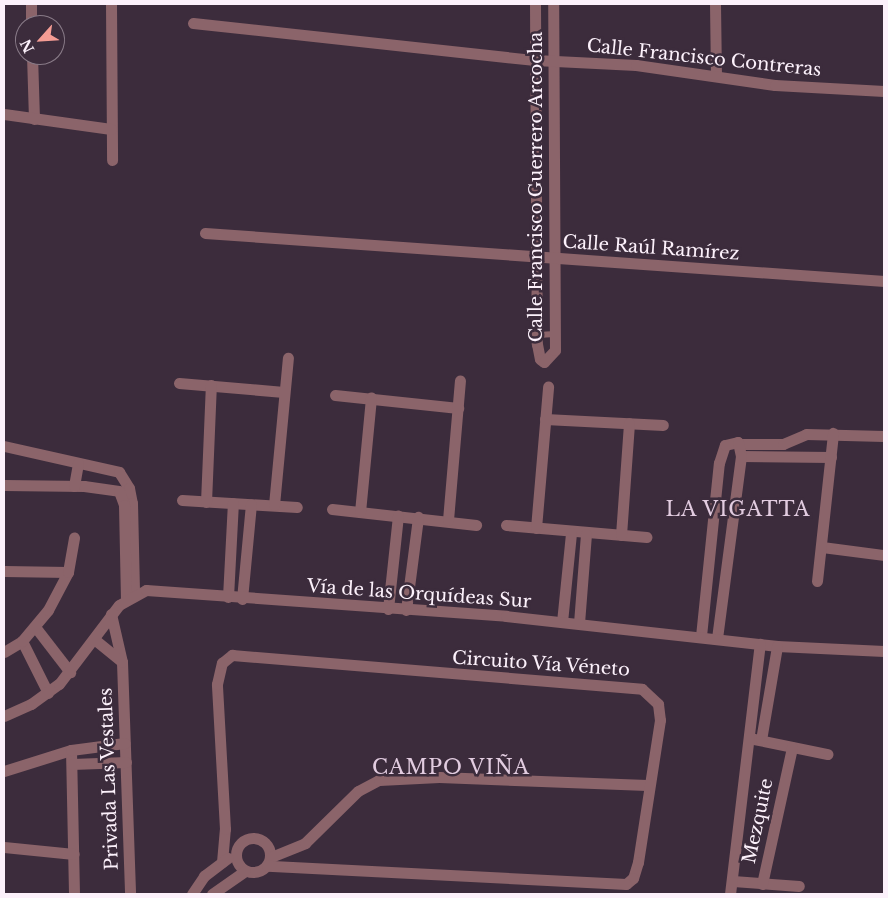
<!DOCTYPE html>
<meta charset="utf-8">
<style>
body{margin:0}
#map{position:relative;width:888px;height:898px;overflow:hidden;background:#3c2c3c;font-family:"Libre Baskerville",serif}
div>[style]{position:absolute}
.service>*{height:5.5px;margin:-2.75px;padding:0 2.75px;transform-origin:2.75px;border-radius:2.75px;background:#8b646a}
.minor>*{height:11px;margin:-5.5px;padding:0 5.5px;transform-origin:5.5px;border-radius:5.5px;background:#8b646a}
.minor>.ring{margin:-5.5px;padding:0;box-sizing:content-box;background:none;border:11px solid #8b646a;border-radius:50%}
span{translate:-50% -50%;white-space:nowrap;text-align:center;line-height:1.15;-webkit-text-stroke:5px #3c2c3c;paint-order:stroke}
.street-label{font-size:18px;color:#fcf1fb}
.quarter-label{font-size:20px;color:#e2cce0;letter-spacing:1px}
.frame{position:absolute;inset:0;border:5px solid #fcf1fb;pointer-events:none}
.north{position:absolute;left:15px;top:15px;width:50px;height:50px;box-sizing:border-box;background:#3c2c3c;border:1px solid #897b88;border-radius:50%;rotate:244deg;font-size:14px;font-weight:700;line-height:20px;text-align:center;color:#fcf1fb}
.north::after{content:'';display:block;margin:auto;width:18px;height:22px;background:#f59c94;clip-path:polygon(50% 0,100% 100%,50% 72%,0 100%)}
</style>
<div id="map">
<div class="service">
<div style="left:538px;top:335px;width:17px;rotate:-3deg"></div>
</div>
<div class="minor">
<div style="left:31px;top:4px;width:21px;rotate:90deg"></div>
<div style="left:111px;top:4px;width:156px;rotate:89.6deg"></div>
<div style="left:535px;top:4px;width:340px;rotate:89.7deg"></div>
<div style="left:537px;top:344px;width:15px;rotate:79deg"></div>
<div style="left:540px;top:359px;width:5px;rotate:37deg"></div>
<div style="left:544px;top:362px;width:16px;rotate:-47deg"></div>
<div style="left:555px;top:350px;width:346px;rotate:-90.3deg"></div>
<div style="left:715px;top:4px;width:71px;rotate:89.2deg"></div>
<div style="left:193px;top:23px;width:344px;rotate:6.2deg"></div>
<div style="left:535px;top:60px;width:101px;rotate:2.8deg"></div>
<div style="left:636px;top:65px;width:140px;rotate:8.2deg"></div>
<div style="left:775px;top:85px;width:109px;rotate:3.2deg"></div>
<div style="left:32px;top:55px;width:64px;rotate:88.2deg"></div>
<div style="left:4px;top:114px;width:108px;rotate:8deg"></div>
<div style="left:205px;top:233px;width:681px;rotate:4.04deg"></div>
<div style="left:179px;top:383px;width:105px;rotate:4.9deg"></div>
<div style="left:335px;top:395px;width:124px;rotate:6deg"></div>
<div style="left:545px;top:419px;width:118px;rotate:2.9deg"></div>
<div style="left:742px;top:444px;width:41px"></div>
<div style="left:783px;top:444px;width:25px;rotate:-23deg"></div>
<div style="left:806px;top:434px;width:78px;rotate:1.5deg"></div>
<div style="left:4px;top:446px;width:118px;rotate:12.7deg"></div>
<div style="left:119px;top:472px;width:19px;rotate:58deg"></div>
<div style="left:129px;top:488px;width:15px;rotate:79deg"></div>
<div style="left:132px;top:503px;width:90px;rotate:88.7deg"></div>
<div style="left:741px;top:456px;width:90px;rotate:0.6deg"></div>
<div style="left:4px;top:485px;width:80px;rotate:0.7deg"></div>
<div style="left:84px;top:486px;width:35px;rotate:8deg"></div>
<div style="left:119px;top:491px;width:15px;rotate:70deg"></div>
<div style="left:124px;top:505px;width:93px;rotate:88.8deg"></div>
<div style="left:74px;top:486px;width:23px;rotate:-80deg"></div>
<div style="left:182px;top:500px;width:115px;rotate:3.5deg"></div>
<div style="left:206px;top:502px;width:117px;rotate:-87.6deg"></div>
<div style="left:274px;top:505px;width:148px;rotate:-84.6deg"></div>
<div style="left:332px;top:509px;width:145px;rotate:6.3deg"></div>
<div style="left:360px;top:512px;width:115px;rotate:-84.5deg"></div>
<div style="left:448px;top:520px;width:140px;rotate:-85.1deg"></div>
<div style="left:506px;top:525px;width:141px;rotate:4.9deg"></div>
<div style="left:536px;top:528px;width:142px;rotate:-85.1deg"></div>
<div style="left:621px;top:535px;width:112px;rotate:-85.9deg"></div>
<div style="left:822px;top:547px;width:63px;rotate:7.4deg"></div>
<div style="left:4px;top:571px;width:64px;rotate:0.9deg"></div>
<div style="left:817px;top:581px;width:149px;rotate:-83.8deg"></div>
<div style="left:228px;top:597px;width:94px;rotate:-87deg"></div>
<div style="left:242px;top:599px;width:95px;rotate:-84.6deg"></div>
<div style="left:388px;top:609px;width:94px;rotate:-83.9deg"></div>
<div style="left:406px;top:610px;width:94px;rotate:-82.6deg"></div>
<div style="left:111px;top:614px;width:49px;rotate:77.1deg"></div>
<div style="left:122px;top:662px;width:232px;rotate:88deg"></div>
<div style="left:562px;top:622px;width:89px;rotate:-84.2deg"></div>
<div style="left:579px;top:623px;width:89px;rotate:-85.5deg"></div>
<div style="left:36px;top:628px;width:56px;rotate:52.3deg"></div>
<div style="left:701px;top:636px;width:174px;rotate:-84.1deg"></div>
<div style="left:719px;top:463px;width:19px;rotate:-72deg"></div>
<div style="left:725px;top:445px;width:13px;rotate:-13deg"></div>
<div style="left:738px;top:442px;width:14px;rotate:78deg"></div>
<div style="left:741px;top:456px;width:184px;rotate:97.5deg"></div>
<div style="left:94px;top:639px;width:36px;rotate:39deg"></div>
<div style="left:22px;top:641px;width:58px;rotate:63.4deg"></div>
<div style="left:4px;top:652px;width:21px;rotate:-31deg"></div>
<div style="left:22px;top:641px;width:40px;rotate:-50deg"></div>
<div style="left:48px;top:610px;width:43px;rotate:-62.2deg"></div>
<div style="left:68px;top:572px;width:35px;rotate:-80deg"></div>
<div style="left:4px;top:716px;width:30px;rotate:-24deg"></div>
<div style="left:31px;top:704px;width:34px;rotate:-36deg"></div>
<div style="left:59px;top:684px;width:99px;rotate:-52.8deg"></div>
<div style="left:119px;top:605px;width:31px;rotate:-29deg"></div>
<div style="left:146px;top:590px;width:361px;rotate:4.1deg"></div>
<div style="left:506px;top:616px;width:273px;rotate:6.3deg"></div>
<div style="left:777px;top:646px;width:107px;rotate:2.7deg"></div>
<div style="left:754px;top:739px;width:75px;rotate:11.6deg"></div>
<div style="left:761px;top:740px;width:95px;rotate:-80.3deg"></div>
<div style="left:71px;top:750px;width:142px;rotate:88.8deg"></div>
<div style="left:72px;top:764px;width:54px;rotate:-2.1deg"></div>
<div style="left:4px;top:771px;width:70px;rotate:-17.4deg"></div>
<div style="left:71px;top:750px;width:54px;rotate:-7.4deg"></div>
<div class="ring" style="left:236px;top:838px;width:23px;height:23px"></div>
<div style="left:4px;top:847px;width:70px;rotate:5.7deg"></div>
<div style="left:271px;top:857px;width:37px;rotate:-22deg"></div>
<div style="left:305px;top:843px;width:74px;rotate:-44.5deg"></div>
<div style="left:358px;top:791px;width:24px;rotate:-28deg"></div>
<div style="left:379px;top:780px;width:60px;rotate:-2.9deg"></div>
<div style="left:439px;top:777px;width:208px;rotate:2.2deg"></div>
<div style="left:222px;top:862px;width:33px;rotate:-85deg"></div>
<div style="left:225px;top:829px;width:145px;rotate:-93.2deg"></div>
<div style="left:217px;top:684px;width:22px;rotate:-77deg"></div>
<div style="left:222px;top:663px;width:13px;rotate:-39deg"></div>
<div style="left:232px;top:655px;width:411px;rotate:4.7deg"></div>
<div style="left:642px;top:689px;width:22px;rotate:43deg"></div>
<div style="left:658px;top:704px;width:16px;rotate:83deg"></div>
<div style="left:660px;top:720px;width:144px;rotate:98.8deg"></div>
<div style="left:638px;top:862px;width:17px;rotate:107deg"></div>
<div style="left:633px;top:878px;width:9px;rotate:139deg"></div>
<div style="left:626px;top:884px;width:359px;rotate:-177.1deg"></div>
<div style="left:733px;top:881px;width:66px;rotate:4.3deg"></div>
<div style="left:762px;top:884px;width:140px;rotate:-77.6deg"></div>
<div style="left:192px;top:894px;width:22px;rotate:-56deg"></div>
<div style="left:204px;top:876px;width:30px;rotate:-37deg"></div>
<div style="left:212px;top:894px;width:40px;rotate:-34.9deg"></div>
<div style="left:730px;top:894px;width:252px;rotate:-83.2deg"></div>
</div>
<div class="street-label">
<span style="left:704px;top:58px;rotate:6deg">Calle Francisco Contreras</span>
<span style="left:536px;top:187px;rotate:-90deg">Calle Francisco Guerrero Arcocha</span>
<span style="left:651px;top:248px;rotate:4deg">Calle Raúl Ramírez</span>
<span style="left:419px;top:594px;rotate:4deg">Vía de las Orquídeas Sur</span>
<span style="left:541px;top:664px;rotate:4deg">Circuito Vía Véneto</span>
<span style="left:109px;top:779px;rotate:-92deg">Privada Las Vestales</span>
<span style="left:758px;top:821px;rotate:-78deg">Mezquite</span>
</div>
<div class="quarter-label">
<span style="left:738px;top:509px">LA VIGATTA</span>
<span style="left:451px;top:767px">CAMPO VIÑA</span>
</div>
<div class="frame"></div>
<div class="north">N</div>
</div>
